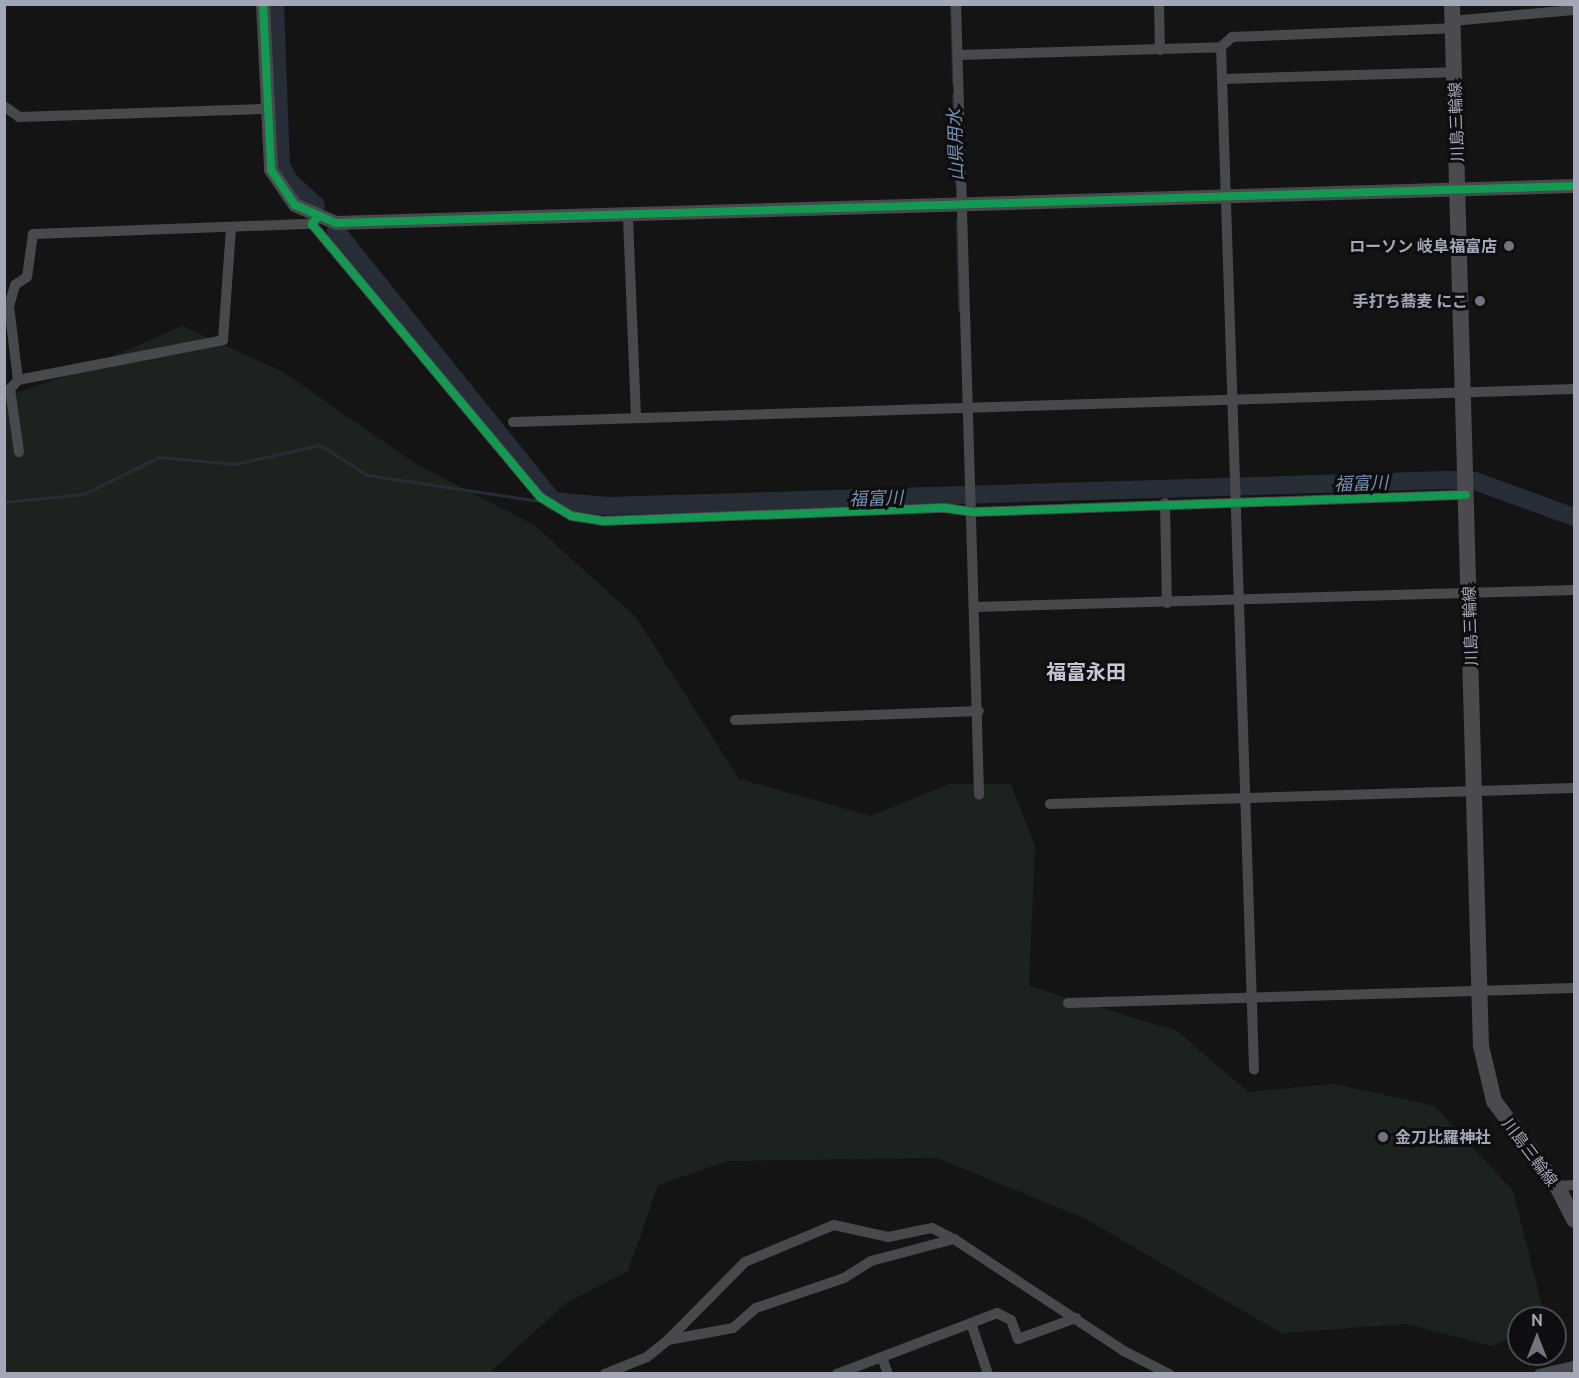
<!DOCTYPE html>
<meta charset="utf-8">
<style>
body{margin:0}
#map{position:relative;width:1579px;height:1378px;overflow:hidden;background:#141414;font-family:Ubuntu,"Noto Sans JP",sans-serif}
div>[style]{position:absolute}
.green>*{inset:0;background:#1c231e}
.stream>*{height:3px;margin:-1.5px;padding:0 1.5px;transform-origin:1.5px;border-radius:1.5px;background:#262d37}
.river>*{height:18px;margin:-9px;padding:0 9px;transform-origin:9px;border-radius:9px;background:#262d37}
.minor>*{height:10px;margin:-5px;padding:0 5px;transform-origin:5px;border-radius:5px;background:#48494d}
.tertiary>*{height:14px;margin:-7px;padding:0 7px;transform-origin:7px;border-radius:7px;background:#48494d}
.primary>*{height:16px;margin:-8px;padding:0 8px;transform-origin:8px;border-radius:8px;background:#4b4b4f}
.cycleway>*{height:8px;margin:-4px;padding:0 4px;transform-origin:4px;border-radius:4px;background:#139951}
.dots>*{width:16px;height:16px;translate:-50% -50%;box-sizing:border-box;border:3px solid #0e0e10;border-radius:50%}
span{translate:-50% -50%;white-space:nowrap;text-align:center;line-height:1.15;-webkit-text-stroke:6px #0e0e10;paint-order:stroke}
.street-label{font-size:16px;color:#a4a7b7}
.poi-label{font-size:16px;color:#a4a7b7;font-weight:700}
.right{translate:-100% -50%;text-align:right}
.left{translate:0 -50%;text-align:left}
.water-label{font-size:18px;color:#7790b5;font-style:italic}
.quarter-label{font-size:20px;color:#c5c7d2;font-weight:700}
.frame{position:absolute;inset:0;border:6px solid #a4a7b7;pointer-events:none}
.north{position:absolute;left:1507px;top:1306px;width:60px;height:60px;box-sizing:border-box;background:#0e0e10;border:2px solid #4a4b53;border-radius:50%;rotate:0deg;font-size:16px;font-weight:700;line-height:24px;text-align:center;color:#a4a7b7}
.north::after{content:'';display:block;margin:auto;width:21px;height:27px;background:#72747e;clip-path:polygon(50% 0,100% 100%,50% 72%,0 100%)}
</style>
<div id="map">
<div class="green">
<div style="clip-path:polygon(182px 326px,283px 372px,416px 464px,534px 525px,636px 617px,739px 779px,871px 816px,949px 784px,1011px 784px,1035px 846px,1029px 986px,1177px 1031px,1248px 1092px,1333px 1084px,1435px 1106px,1513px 1191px,1545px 1318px,1519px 1318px,1519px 1334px,1492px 1346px,1406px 1324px,1281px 1333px,1086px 1219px,937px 1158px,728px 1161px,658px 1185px,628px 1271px,566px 1303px,489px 1373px,5px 1373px,4px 397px,73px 374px)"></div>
</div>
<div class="stream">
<div style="left:951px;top:4px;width:79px;rotate:88.5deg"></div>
<div style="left:953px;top:94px;width:91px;rotate:88.1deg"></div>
<div style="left:957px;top:220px;width:90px;rotate:88.7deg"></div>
<div style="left:4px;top:502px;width:80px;rotate:-5.7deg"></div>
<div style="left:84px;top:494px;width:84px;rotate:-26.3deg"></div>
<div style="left:159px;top:457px;width:76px;rotate:5.3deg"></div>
<div style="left:235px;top:464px;width:87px;rotate:-12.6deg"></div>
<div style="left:320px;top:445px;width:56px;rotate:32.6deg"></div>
<div style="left:367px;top:475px;width:174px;rotate:8.6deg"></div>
</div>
<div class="river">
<div style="left:275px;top:4px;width:161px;rotate:87.9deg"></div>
<div style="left:281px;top:165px;width:18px;rotate:63deg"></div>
<div style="left:289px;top:181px;width:36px;rotate:42deg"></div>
<div style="left:336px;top:231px;width:346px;rotate:51.2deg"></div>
<div style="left:553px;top:501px;width:54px;rotate:5.3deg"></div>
<div style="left:607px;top:506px;width:839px;rotate:-1.77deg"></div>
<div style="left:1446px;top:480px;width:29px;rotate:2deg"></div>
<div style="left:1475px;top:481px;width:105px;rotate:20deg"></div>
</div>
<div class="minor">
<div style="left:956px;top:4px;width:791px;rotate:88.33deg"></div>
<div style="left:1159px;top:4px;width:46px;rotate:88.8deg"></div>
<div style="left:1452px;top:21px;width:122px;rotate:-5.2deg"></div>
<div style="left:1221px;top:47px;width:1023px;rotate:88.15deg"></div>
<div style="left:958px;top:55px;width:263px;rotate:-1.7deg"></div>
<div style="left:1221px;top:47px;width:15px;rotate:-42deg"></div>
<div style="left:1232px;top:37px;width:220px;rotate:-2.3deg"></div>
<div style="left:1222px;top:79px;width:231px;rotate:-1.7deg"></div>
<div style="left:4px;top:106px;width:19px;rotate:36deg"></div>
<div style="left:19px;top:117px;width:247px;rotate:-1.9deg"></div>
<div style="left:317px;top:218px;width:8px;rotate:130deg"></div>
<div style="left:312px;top:224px;width:356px;rotate:50.1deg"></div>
<div style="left:540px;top:497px;width:37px;rotate:31deg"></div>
<div style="left:572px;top:516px;width:31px;rotate:9deg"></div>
<div style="left:603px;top:521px;width:342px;rotate:-2.2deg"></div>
<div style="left:945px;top:508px;width:28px;rotate:8deg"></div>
<div style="left:973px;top:512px;width:493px;rotate:-2deg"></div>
<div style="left:628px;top:218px;width:199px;rotate:87.7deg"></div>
<div style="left:18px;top:380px;width:209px;rotate:-11deg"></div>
<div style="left:223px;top:340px;width:112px;rotate:-85.9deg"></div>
<div style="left:513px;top:422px;width:1062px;rotate:-1.78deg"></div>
<div style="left:19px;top:452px;width:64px;rotate:-98.1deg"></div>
<div style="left:10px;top:389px;width:12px;rotate:-48deg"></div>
<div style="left:18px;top:380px;width:75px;rotate:-96.9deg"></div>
<div style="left:9px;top:306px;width:22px;rotate:-74deg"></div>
<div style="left:15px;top:285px;width:14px;rotate:-34deg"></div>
<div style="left:27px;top:277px;width:43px;rotate:-82.1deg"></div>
<div style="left:33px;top:234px;width:279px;rotate:-2.1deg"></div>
<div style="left:1165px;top:503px;width:100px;rotate:88.9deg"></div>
<div style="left:975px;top:607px;width:599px;rotate:-1.63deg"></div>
<div style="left:735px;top:720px;width:244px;rotate:-2.1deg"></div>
<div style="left:1050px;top:804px;width:524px;rotate:-1.75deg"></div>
<div style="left:1068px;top:1003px;width:506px;rotate:-1.7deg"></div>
<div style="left:1557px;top:1186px;width:17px;rotate:-3deg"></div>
<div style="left:971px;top:1323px;width:28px;rotate:-21deg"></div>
<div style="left:997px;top:1313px;width:16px;rotate:27deg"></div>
<div style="left:1011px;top:1320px;width:20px;rotate:70deg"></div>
<div style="left:1018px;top:1339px;width:62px;rotate:-19.9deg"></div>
<div style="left:668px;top:1340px;width:110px;rotate:-45.4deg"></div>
<div style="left:745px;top:1262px;width:96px;rotate:-22.6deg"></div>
<div style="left:834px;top:1225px;width:55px;rotate:12.5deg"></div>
<div style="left:888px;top:1237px;width:45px;rotate:-11.6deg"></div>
<div style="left:932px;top:1228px;width:25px;rotate:27deg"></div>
<div style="left:882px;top:1357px;width:18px;rotate:71deg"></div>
<div style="left:605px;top:1374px;width:45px;rotate:-22deg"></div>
<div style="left:647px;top:1357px;width:27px;rotate:-39deg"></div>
<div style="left:668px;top:1340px;width:66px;rotate:-10.5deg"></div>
<div style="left:733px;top:1328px;width:30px;rotate:-41deg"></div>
<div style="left:756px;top:1308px;width:93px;rotate:-18.8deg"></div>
<div style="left:844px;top:1278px;width:32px;rotate:-32deg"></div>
<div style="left:871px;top:1261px;width:86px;rotate:-14.8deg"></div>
<div style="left:954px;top:1239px;width:204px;rotate:33.4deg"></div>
<div style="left:1124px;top:1351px;width:51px;rotate:27.1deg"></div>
<div style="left:837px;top:1374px;width:143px;rotate:-20.8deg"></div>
<div style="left:971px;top:1323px;width:54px;rotate:71.6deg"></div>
<div style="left:1539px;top:1374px;width:36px;rotate:-13deg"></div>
</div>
<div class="tertiary">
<div style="left:263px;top:4px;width:166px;rotate:87.2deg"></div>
<div style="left:271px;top:170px;width:42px;rotate:55.6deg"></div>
<div style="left:295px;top:205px;width:45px;rotate:23.7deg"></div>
<div style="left:336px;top:223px;width:1239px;rotate:-1.71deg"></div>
</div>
<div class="primary">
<div style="left:1452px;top:4px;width:1042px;rotate:88.41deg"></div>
<div style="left:1481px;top:1046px;width:57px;rotate:76.7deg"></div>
<div style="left:1494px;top:1101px;width:106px;rotate:53.5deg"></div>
<div style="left:1557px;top:1186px;width:38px;rotate:63deg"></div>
</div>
<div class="cycleway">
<div style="left:263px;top:4px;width:166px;rotate:87.2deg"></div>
<div style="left:271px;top:170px;width:42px;rotate:55.6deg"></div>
<div style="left:295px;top:205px;width:45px;rotate:23.7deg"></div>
<div style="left:336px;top:223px;width:1239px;rotate:-1.71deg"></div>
<div style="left:317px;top:218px;width:8px;rotate:130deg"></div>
<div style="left:312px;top:224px;width:356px;rotate:50.1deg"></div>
<div style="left:540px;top:497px;width:37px;rotate:31deg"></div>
<div style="left:572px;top:516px;width:31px;rotate:9deg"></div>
<div style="left:603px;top:521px;width:342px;rotate:-2.2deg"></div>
<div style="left:945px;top:508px;width:28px;rotate:8deg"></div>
<div style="left:973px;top:512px;width:493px;rotate:-2deg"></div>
</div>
<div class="dots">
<div style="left:1509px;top:246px;background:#72747e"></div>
<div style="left:1480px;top:301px;background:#72747e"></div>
<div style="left:1383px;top:1137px;background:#72747e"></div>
</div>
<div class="street-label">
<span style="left:1456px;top:122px;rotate:-92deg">川島三輪線</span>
<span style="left:1470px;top:626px;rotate:-92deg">川島三輪線</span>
<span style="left:1530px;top:1152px;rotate:53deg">川島三輪線</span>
</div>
<div class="poi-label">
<span class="right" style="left:1497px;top:246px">ローソン 岐阜福富店</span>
<span class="right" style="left:1468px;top:301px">手打ち蕎麦 にこ</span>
<span class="left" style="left:1395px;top:1137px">金刀比羅神社</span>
</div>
<div class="water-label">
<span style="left:955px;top:145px;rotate:-92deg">山県用水</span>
<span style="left:1361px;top:483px;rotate:-2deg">福富川</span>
<span style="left:876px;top:498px;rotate:-2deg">福富川</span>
</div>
<div class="quarter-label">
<span style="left:1086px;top:671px">福富永田</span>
</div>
<div class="frame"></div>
<div class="north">N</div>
</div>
